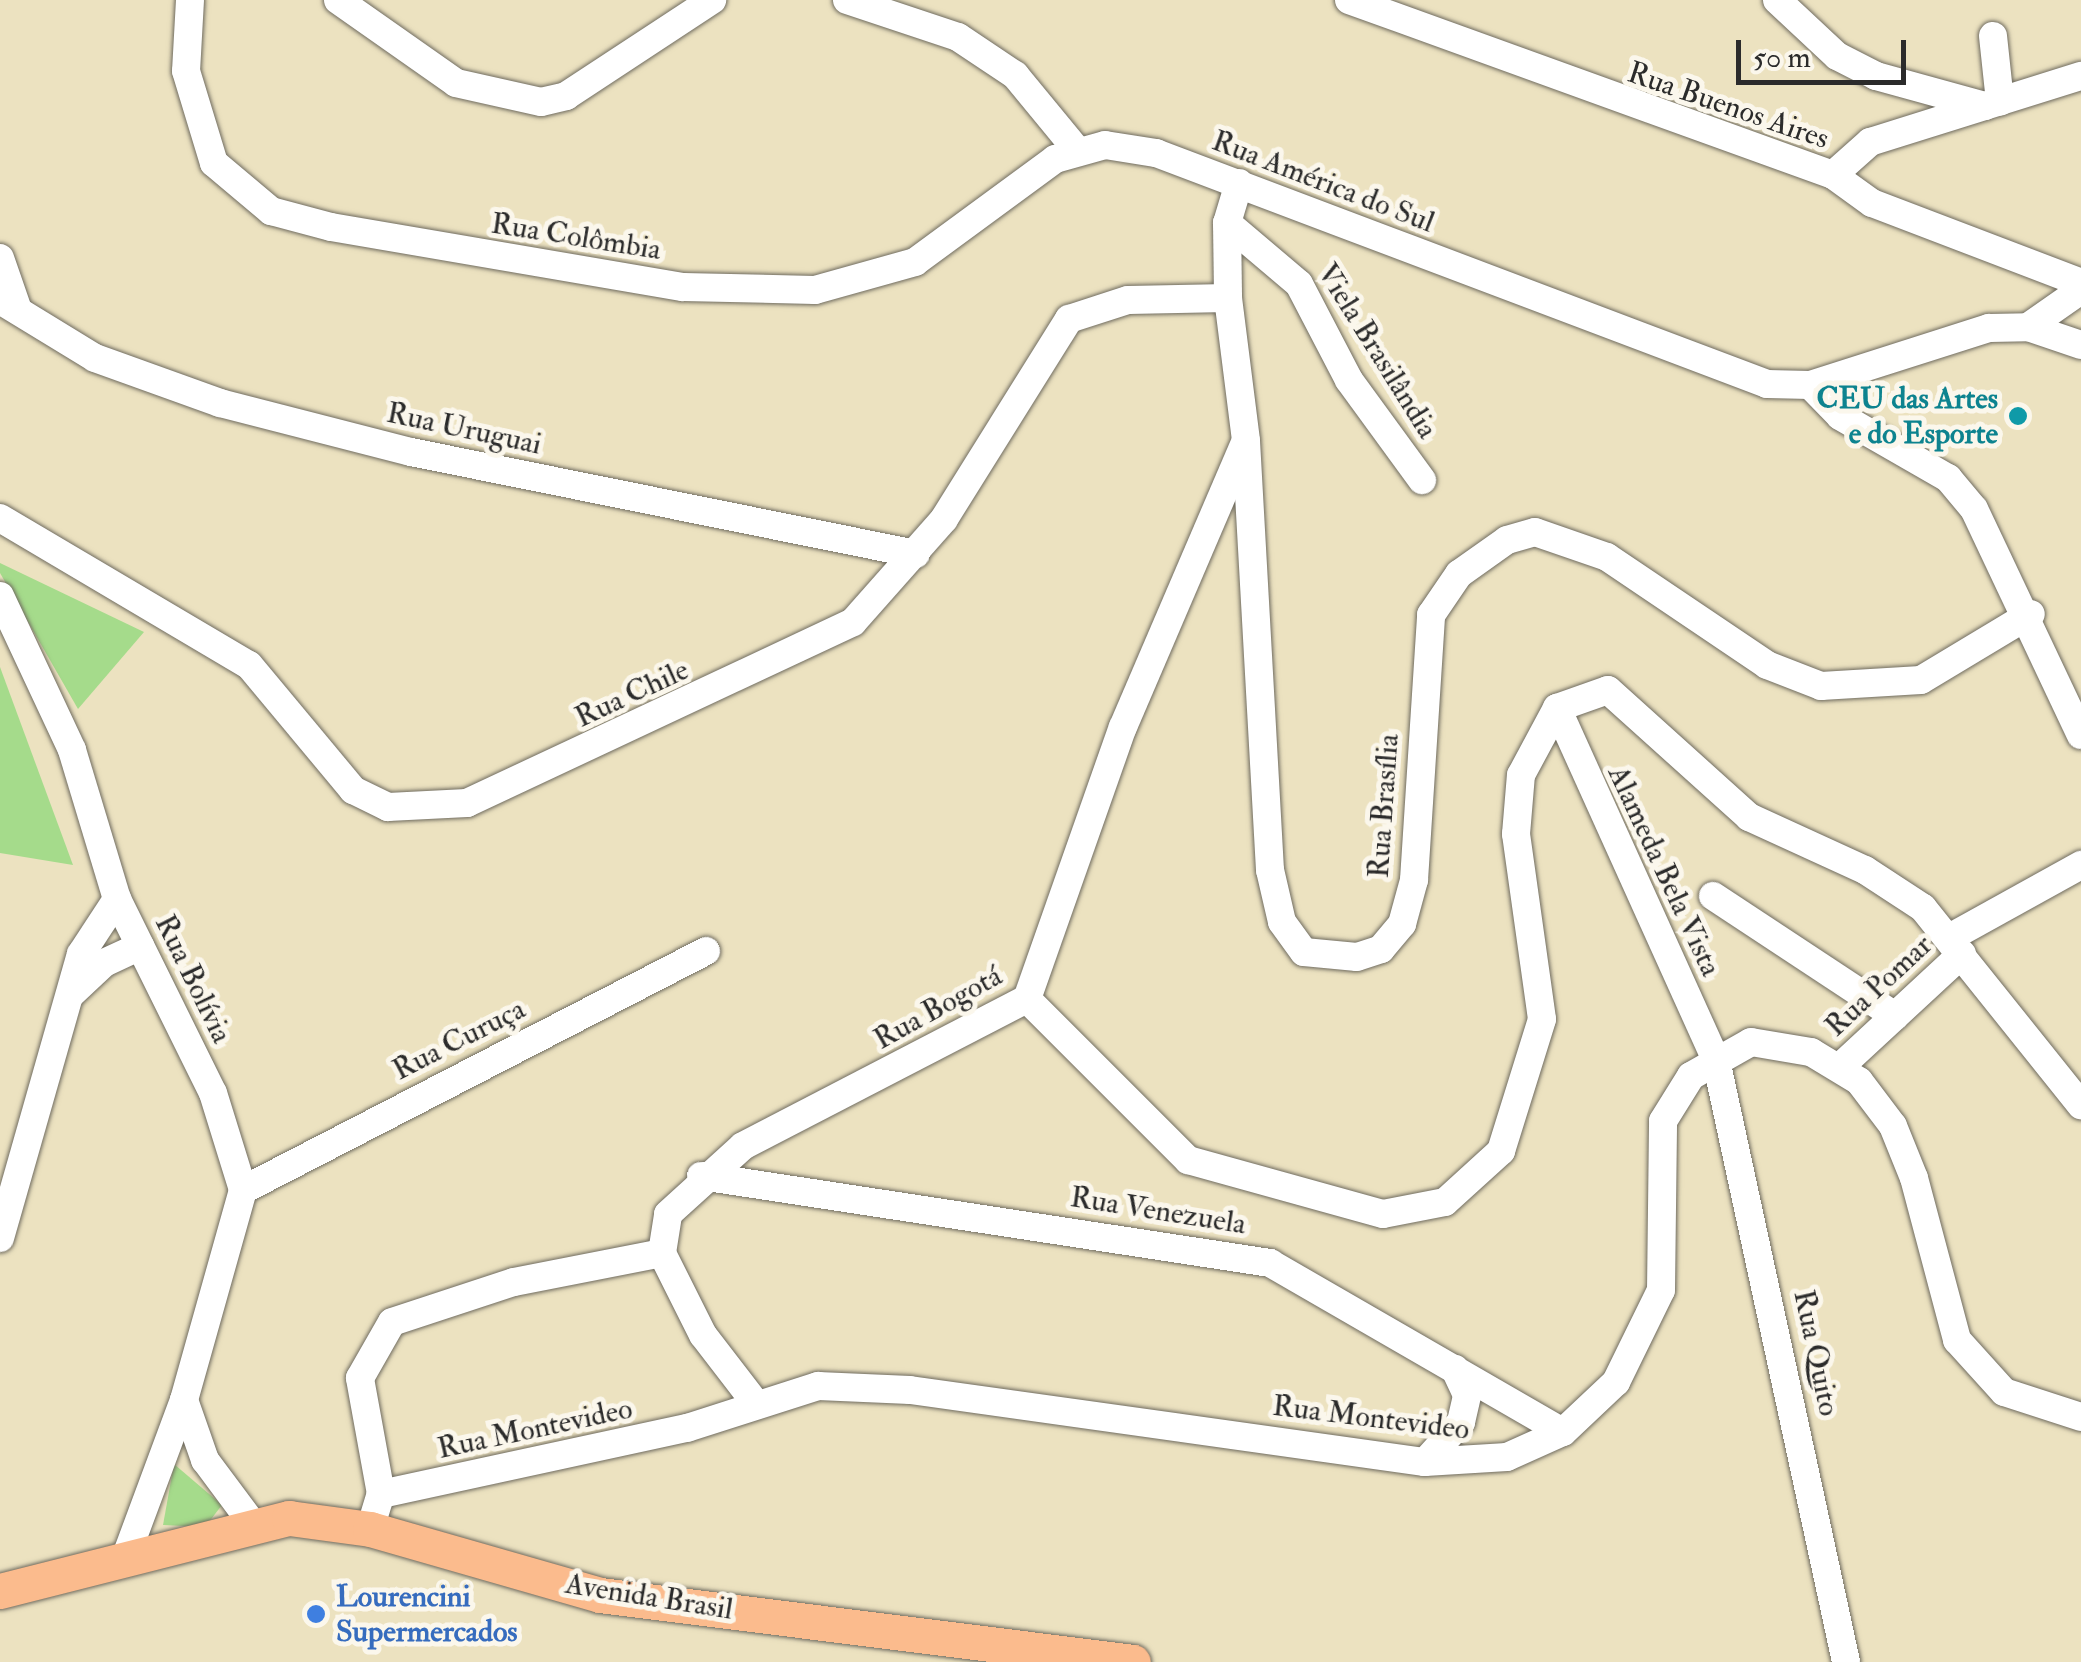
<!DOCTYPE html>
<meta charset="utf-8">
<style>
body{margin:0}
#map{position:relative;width:2081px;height:1662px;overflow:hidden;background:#ece2c0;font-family:"IM FELL Double Pica",serif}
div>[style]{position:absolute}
.green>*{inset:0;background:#a5db8b}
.roads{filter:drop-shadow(0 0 2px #6f6b5f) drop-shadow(0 0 2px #6f6b5f)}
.minor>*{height:28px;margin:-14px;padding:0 14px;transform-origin:14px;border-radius:14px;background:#fff}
.major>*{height:35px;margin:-17.5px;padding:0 17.5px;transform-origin:17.5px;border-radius:17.5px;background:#fbbb8d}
.dots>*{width:28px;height:28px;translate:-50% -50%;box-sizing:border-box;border:5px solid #fbf7ec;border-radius:50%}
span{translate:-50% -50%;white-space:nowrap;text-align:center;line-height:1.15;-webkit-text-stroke:10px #fbf7ec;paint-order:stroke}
.street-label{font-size:30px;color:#2b2b2b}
.culture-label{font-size:30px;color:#0d838f;font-weight:700}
.right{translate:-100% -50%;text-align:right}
.shop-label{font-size:30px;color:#366cbe;font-weight:700}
.left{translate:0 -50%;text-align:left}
.scale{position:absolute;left:1736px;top:40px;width:170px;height:45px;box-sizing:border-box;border:5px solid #2b2b2b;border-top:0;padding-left:12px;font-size:30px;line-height:35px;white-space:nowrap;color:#2b2b2b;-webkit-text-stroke:8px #fbf7ec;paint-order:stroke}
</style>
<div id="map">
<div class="green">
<div style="clip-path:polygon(0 563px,144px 632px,78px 709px,0 573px)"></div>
<div style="clip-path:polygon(0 667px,73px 865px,0 853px)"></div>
<div style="clip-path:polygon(174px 1464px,222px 1505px,205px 1527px,163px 1525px)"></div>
</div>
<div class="roads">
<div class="minor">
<div style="left:190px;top:0;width:71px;rotate:93.2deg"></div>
<div style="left:186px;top:71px;width:96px;rotate:73.1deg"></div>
<div style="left:214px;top:163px;width:75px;rotate:40.1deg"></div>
<div style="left:271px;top:211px;width:62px;rotate:14.9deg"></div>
<div style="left:331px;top:227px;width:357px;rotate:9.7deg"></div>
<div style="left:683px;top:287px;width:132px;rotate:1.3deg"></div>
<div style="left:815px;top:290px;width:104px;rotate:-15.6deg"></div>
<div style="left:915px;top:262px;width:174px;rotate:-36.3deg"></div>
<div style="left:1055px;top:159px;width:52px;rotate:-15.6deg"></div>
<div style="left:1105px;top:145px;width:52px;rotate:8.9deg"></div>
<div style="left:1156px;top:153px;width:653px;rotate:20.71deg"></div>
<div style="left:1767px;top:384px;width:43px;rotate:1.3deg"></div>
<div style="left:1810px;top:385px;width:188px;rotate:-17.7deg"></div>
<div style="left:1989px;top:328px;width:39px;rotate:-1deg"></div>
<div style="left:2028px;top:327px;width:56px;rotate:18.8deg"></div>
<div style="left:338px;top:0;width:144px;rotate:35.1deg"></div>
<div style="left:456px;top:83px;width:87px;rotate:12.6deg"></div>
<div style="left:541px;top:102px;width:26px;rotate:-13deg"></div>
<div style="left:566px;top:96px;width:175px;rotate:-33.3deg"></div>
<div style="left:847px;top:0;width:117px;rotate:18.4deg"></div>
<div style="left:958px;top:37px;width:69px;rotate:33.7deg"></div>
<div style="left:1015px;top:75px;width:96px;rotate:50.5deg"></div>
<div style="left:1349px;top:0;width:515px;rotate:19.88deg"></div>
<div style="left:1833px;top:175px;width:48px;rotate:35.7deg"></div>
<div style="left:1872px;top:203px;width:224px;rotate:20.9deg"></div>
<div style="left:1777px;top:0;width:82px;rotate:43deg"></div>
<div style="left:1837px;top:56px;width:44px;rotate:27.1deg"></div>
<div style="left:1876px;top:76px;width:113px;rotate:15.4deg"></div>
<div style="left:1993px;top:36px;width:66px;rotate:83.9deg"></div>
<div style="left:1833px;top:175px;width:50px;rotate:-41.7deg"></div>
<div style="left:1870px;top:142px;width:221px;rotate:-17.4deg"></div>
<div style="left:1239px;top:183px;width:42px;rotate:106.7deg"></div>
<div style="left:1227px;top:223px;width:75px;rotate:89.2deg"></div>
<div style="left:1228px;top:298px;width:144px;rotate:82.8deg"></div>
<div style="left:1246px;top:441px;width:430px;rotate:86.8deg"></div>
<div style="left:1270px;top:870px;width:53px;rotate:77deg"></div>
<div style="left:1282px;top:922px;width:37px;rotate:54deg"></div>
<div style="left:1304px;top:952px;width:53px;rotate:5.4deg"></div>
<div style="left:1357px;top:957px;width:25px;rotate:-18deg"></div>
<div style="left:1381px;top:949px;width:33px;rotate:-50deg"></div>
<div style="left:1402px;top:924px;width:46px;rotate:-74.7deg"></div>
<div style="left:1414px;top:880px;width:266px;rotate:-86.3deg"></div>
<div style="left:1431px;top:615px;width:50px;rotate:-55.7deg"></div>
<div style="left:1459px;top:574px;width:59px;rotate:-35.3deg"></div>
<div style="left:1507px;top:540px;width:29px;rotate:-16deg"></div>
<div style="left:1535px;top:532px;width:76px;rotate:19.1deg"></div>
<div style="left:1607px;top:557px;width:193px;rotate:34deg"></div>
<div style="left:1767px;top:665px;width:58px;rotate:21.3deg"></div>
<div style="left:1821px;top:686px;width:100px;rotate:-3.4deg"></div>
<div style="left:1921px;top:680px;width:128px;rotate:-31deg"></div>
<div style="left:1227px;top:223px;width:94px;rotate:40.3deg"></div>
<div style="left:1299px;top:284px;width:108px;rotate:62.5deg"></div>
<div style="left:1349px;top:380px;width:124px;rotate:53.9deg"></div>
<div style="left:0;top:258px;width:55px;rotate:70.9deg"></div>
<div style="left:0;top:300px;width:111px;rotate:31.4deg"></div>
<div style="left:95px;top:358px;width:133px;rotate:19.8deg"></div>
<div style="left:220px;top:403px;width:197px;rotate:14.4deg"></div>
<div style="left:411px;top:452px;width:515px;rotate:11.42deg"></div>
<div style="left:2028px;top:327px;width:65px;rotate:-34.9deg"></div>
<div style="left:1810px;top:385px;width:43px;rotate:45.9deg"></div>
<div style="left:1840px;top:416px;width:125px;rotate:29.9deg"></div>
<div style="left:1948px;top:478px;width:40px;rotate:50deg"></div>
<div style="left:1974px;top:509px;width:250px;rotate:64.7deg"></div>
<div style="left:0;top:518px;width:289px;rotate:30.6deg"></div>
<div style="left:249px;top:665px;width:163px;rotate:50.2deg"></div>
<div style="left:353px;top:790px;width:39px;rotate:26deg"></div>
<div style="left:388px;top:807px;width:79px;rotate:-2.9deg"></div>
<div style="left:467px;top:803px;width:426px;rotate:-25.1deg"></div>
<div style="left:853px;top:622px;width:137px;rotate:-48.5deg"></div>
<div style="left:944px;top:519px;width:236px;rotate:-58deg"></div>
<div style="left:1069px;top:319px;width:62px;rotate:-17.9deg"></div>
<div style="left:1128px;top:300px;width:100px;rotate:-1.1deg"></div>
<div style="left:0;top:596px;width:170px;rotate:64.9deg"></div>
<div style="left:72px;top:750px;width:156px;rotate:73.2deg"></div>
<div style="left:117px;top:899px;width:216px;rotate:63.7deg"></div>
<div style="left:213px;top:1093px;width:102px;rotate:72.8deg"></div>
<div style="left:243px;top:1190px;width:218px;rotate:105.7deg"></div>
<div style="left:184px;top:1400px;width:163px;rotate:110.4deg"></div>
<div style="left:1557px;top:708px;width:386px;rotate:65.7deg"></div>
<div style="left:1716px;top:1060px;width:616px;rotate:77.81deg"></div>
<div style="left:1713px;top:896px;width:218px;rotate:33.4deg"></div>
<div style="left:1951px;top:937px;width:149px;rotate:-29deg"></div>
<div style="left:71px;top:994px;width:45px;rotate:-43.2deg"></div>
<div style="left:104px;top:963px;width:40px;rotate:-25deg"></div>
<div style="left:1027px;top:999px;width:228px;rotate:45deg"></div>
<div style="left:1188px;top:1160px;width:202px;rotate:15.5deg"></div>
<div style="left:1383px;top:1214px;width:63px;rotate:-11deg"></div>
<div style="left:1445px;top:1202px;width:76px;rotate:-42.3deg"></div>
<div style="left:1501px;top:1151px;width:138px;rotate:-72.7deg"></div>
<div style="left:1542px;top:1019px;width:187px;rotate:-98deg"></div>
<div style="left:1516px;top:834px;width:59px;rotate:-85.2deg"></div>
<div style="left:1521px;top:775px;width:76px;rotate:-61.8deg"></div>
<div style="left:1557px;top:708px;width:54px;rotate:-19.4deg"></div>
<div style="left:1608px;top:690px;width:190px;rotate:42deg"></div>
<div style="left:1749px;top:817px;width:128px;rotate:24.6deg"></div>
<div style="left:1865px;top:870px;width:69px;rotate:33.2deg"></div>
<div style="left:1923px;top:908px;width:253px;rotate:51.3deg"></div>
<div style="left:1841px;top:1066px;width:165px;rotate:-42.8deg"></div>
<div style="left:701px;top:1176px;width:576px;rotate:8.69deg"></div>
<div style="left:1270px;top:1263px;width:338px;rotate:30deg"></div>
<div style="left:243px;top:1190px;width:521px;rotate:-27.3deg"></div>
<div style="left:0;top:1238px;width:295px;rotate:-74.1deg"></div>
<div style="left:81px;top:954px;width:66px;rotate:-56.8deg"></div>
<div style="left:184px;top:1400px;width:64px;rotate:70.7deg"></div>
<div style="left:205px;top:1460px;width:79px;rotate:53.3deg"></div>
<div style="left:757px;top:1405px;width:88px;rotate:-127.6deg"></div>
<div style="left:703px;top:1335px;width:92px;rotate:-116.6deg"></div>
<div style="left:662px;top:1253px;width:39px;rotate:-81deg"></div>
<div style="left:668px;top:1214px;width:101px;rotate:-42.2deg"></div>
<div style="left:743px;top:1146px;width:320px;rotate:-27.4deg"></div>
<div style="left:1027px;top:999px;width:288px;rotate:-70.6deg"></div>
<div style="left:1123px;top:727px;width:307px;rotate:-66.8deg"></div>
<div style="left:1425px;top:1462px;width:54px;rotate:-48deg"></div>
<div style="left:1461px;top:1422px;width:28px;rotate:-77deg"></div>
<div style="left:1467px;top:1395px;width:29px;rotate:-115deg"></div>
<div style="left:381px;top:1494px;width:118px;rotate:-100.3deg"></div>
<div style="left:360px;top:1378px;width:64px;rotate:-60.3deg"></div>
<div style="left:392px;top:1322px;width:128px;rotate:-18.2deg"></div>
<div style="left:514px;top:1282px;width:151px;rotate:-11.1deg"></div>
<div style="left:370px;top:1529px;width:37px;rotate:-73deg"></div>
<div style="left:381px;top:1494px;width:313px;rotate:-12.2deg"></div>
<div style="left:687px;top:1428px;width:138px;rotate:-17.8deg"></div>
<div style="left:818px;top:1386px;width:92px;rotate:2.5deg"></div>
<div style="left:910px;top:1390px;width:520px;rotate:7.96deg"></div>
<div style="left:1425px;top:1462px;width:82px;rotate:-3.5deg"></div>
<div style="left:1507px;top:1457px;width:61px;rotate:-24.1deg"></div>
<div style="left:1563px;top:1432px;width:73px;rotate:-43.3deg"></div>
<div style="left:1616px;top:1382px;width:102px;rotate:-63.9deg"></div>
<div style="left:1661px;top:1290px;width:169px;rotate:-89.3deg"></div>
<div style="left:1663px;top:1121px;width:53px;rotate:-58.1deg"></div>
<div style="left:1691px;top:1076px;width:69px;rotate:-29.5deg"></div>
<div style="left:1751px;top:1042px;width:61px;rotate:9.5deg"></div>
<div style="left:1811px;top:1052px;width:56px;rotate:31.1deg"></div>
<div style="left:1859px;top:1081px;width:56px;rotate:52.9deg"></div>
<div style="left:1893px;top:1126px;width:56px;rotate:68deg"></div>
<div style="left:1914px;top:1178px;width:168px;rotate:75.1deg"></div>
<div style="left:1957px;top:1340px;width:70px;rotate:47.9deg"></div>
<div style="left:2004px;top:1392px;width:81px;rotate:18deg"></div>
</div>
<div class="major">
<div style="left:0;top:1591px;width:298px;rotate:-14.2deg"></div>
<div style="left:289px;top:1518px;width:82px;rotate:7.7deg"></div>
<div style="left:370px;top:1529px;width:239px;rotate:16deg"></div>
<div style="left:600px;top:1595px;width:537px;rotate:7.16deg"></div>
</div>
</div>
<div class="dots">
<div style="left:2018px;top:416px;background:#0f9aa8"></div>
<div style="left:316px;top:1614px;background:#3f7fe0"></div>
</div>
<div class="street-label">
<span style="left:1728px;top:106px;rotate:19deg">Rua Buenos Aires</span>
<span style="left:1323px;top:182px;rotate:21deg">Rua América do Sul</span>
<span style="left:576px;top:237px;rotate:9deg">Rua Colômbia</span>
<span style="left:1377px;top:351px;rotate:58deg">Viela Brasilândia</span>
<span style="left:464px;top:429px;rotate:12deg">Rua Uruguai</span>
<span style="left:632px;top:694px;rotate:-25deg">Rua Chile</span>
<span style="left:1384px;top:806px;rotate:-86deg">Rua Brasília</span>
<span style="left:1664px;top:871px;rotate:65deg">Alameda Bela Vista</span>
<span style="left:193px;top:979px;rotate:64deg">Rua Bolívia</span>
<span style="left:1879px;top:986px;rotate:-43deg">Rua Pomar</span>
<span style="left:938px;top:1008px;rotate:-29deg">Rua Bogotá</span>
<span style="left:459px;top:1040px;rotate:-27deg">Rua Curuça</span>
<span style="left:1158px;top:1211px;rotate:9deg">Rua Venezuela</span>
<span style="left:1816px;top:1353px;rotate:78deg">Rua Quito</span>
<span style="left:1371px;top:1418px;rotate:7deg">Rua Montevideo</span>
<span style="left:535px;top:1429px;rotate:-12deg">Rua Montevideo</span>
<span style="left:649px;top:1597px;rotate:9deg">Avenida Brasil</span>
</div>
<div class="culture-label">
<span class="right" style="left:1998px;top:416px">CEU das Artes<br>e do Esporte</span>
</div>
<div class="shop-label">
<span class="left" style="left:336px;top:1614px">Lourencini<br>Supermercados</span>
</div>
<div class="scale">50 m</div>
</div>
